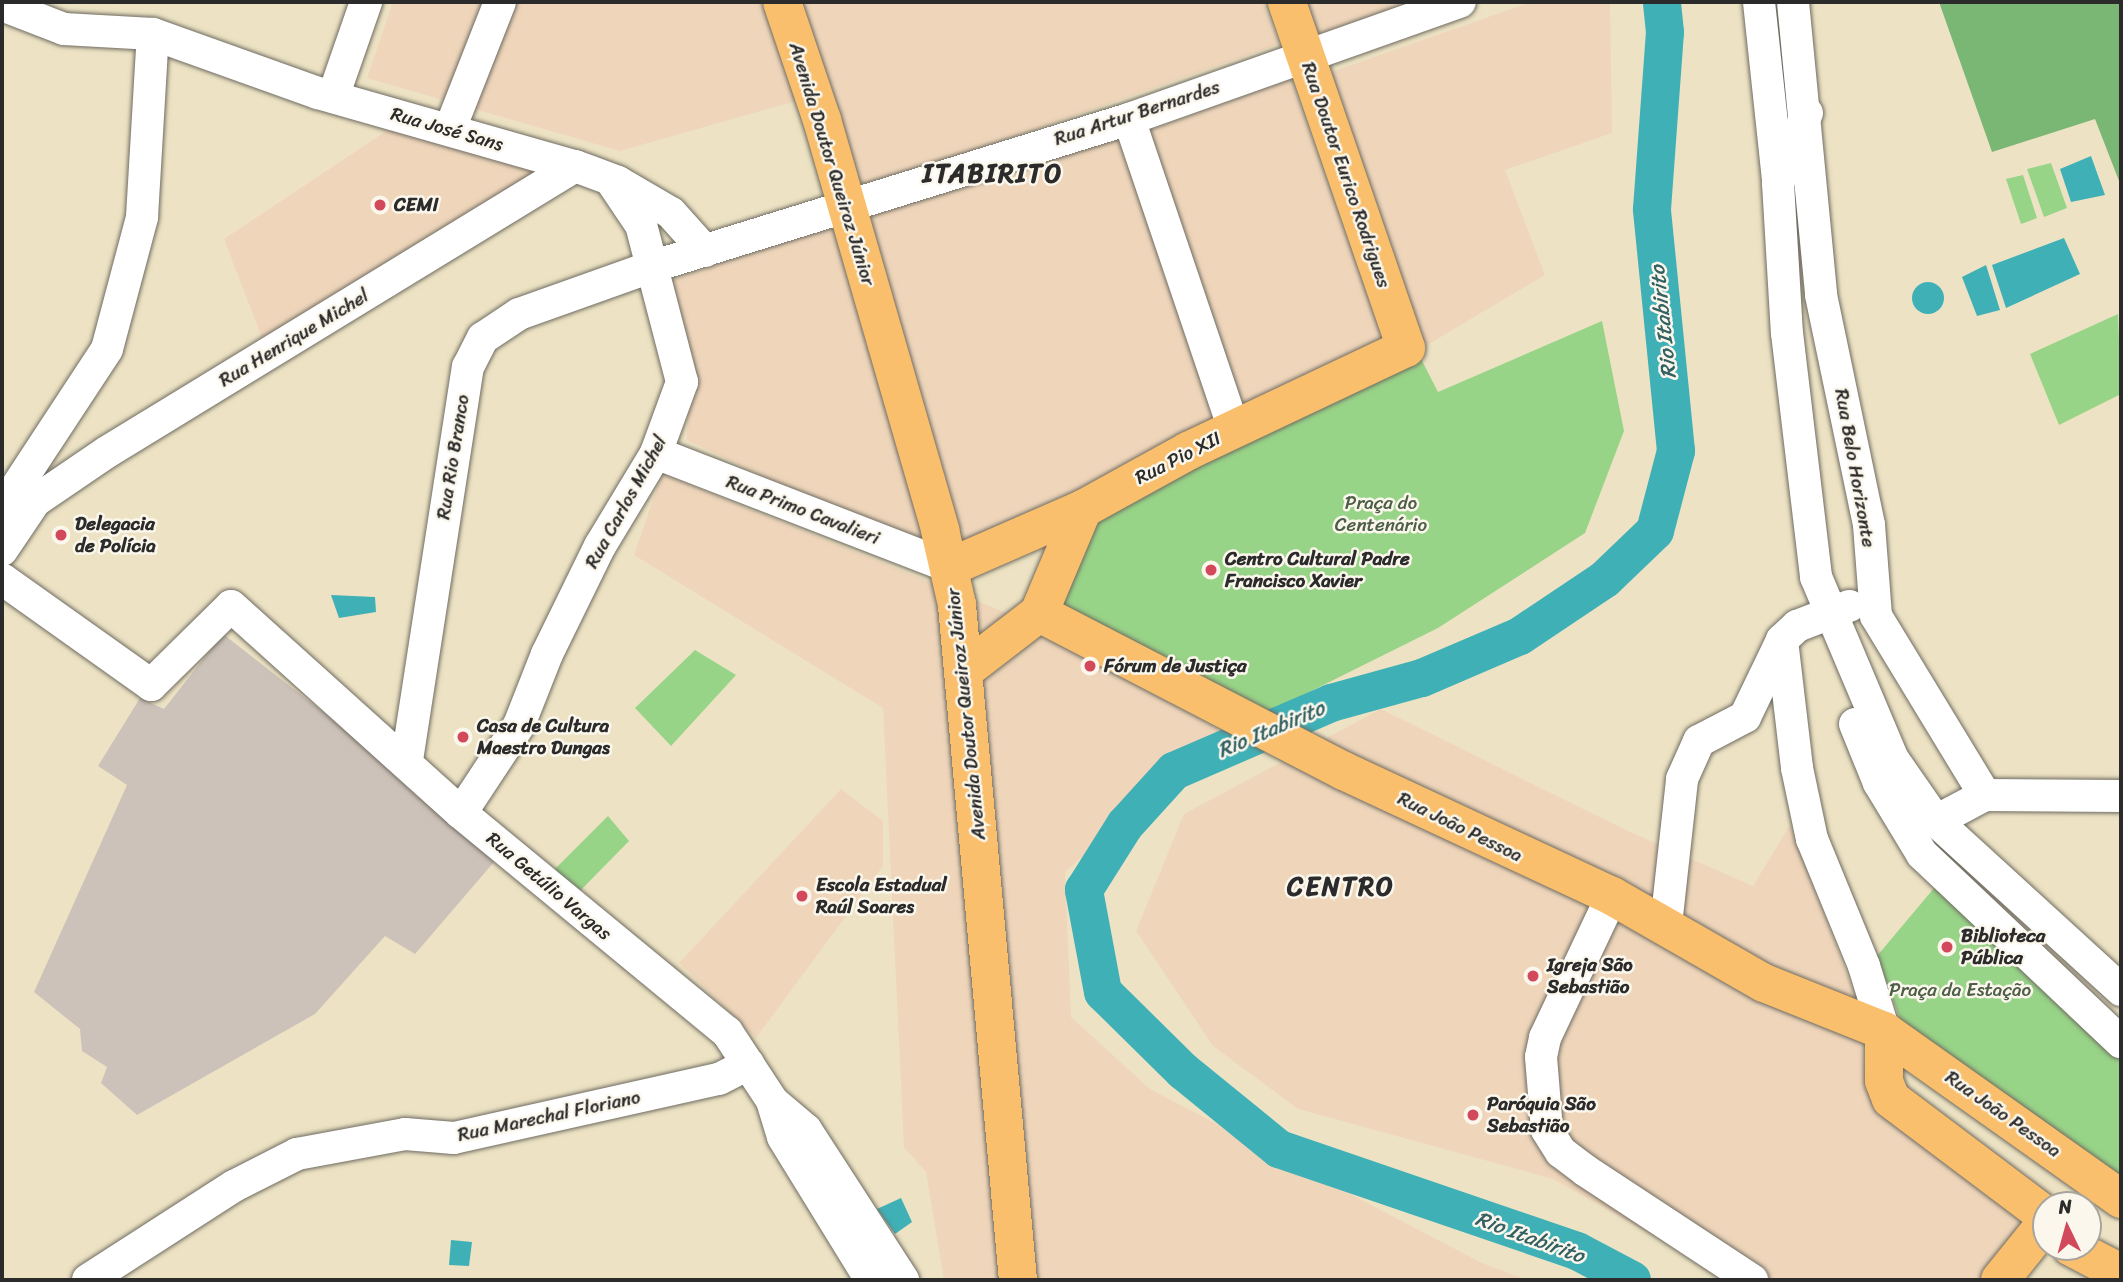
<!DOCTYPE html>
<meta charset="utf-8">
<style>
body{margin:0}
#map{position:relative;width:2123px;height:1282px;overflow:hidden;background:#ede3c4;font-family:Sriracha,sans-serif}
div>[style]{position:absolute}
.built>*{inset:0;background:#efd6bb}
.industrial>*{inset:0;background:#cdc2b9}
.green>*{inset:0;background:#98d488}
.forest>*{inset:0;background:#7ab674}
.water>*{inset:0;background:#40b0b7}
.round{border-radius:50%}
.river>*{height:38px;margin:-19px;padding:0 19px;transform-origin:19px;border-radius:19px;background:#40b0b7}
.roads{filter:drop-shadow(0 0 2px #6f6b61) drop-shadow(0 0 2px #6f6b61)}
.minor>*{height:32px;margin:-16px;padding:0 16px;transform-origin:16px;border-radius:16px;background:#fff}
.major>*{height:38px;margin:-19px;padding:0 19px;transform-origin:19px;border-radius:19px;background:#f9bf6d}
.dots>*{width:19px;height:19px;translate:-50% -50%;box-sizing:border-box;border:4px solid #fbf7ec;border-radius:50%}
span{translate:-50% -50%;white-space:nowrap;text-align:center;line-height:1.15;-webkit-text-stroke:5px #fbf7ec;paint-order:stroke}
.street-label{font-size:19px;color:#2b2b2b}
.poi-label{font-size:19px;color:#2b2b2b;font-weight:700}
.left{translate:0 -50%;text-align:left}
.park-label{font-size:19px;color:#4c5e47}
.water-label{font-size:21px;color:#336063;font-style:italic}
.district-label{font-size:26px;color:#2b2b2b;font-weight:700;letter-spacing:2px}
.frame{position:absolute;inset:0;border:4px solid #2b2b2b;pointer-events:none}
.north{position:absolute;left:2032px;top:1191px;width:70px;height:70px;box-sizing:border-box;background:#fbf7ec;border:2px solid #a8a59f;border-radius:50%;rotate:355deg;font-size:19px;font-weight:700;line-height:28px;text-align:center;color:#2b2b2b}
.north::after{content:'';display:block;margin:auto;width:24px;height:32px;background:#d1495b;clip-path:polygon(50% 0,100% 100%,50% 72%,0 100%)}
</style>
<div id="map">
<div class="built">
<div style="clip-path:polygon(393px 2px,763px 2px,796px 101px,620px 151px,367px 78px)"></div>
<div style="clip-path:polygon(798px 2px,1263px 2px,1279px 44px,856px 192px)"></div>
<div style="clip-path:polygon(1304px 2px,1421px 2px,1316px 40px)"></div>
<div style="clip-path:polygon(1531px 2px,1610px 2px,1612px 133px,1505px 170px,1545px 275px,1417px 351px,1320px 76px)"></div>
<div style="clip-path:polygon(1291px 79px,1383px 340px,1241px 414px,1148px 131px)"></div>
<div style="clip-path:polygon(394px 126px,541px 171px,262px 338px,224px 239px)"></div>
<div style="clip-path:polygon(1123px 131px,1221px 425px,964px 556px,868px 216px)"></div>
<div style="clip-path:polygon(836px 223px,936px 558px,687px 440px,689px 363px,667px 282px)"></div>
<div style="clip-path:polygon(662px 474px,1034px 624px,1226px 734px,1065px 872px,1071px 1017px,1150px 1089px,1482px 1263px,1527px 1280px,944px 1280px,926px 1172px,904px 1147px,883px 708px,634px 555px)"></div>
<div style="clip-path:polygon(1381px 709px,1628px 831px,1753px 886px,1790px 825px,1856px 998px,1866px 1084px,2025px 1224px,1981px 1280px,1732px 1280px,1553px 1179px,1298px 1109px,1213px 1046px,1136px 931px,1184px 814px)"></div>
<div style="clip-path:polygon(841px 789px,883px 821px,883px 866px,756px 1038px,679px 963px)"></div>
</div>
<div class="industrial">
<div style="clip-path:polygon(223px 634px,341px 726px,494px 862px,415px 954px,385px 936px,315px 1014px,137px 1115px,101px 1083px,107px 1067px,82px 1051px,80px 1029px,34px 992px,127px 785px,98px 766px,140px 698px,164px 709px)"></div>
</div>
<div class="green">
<div style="clip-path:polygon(2051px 163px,2067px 208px,2044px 217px,2027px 169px)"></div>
<div style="clip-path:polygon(2023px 175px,2037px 218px,2021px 224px,2006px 179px)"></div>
<div style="clip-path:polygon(2118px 314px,2121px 394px,2059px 425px,2030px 354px)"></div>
<div style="clip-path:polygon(1602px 321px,1624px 431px,1585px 533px,1438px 628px,1269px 712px,1056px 602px,1097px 516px,1417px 351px,1438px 392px)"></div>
<div style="clip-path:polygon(695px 650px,736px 675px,671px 746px,635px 708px)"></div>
<div style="clip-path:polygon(608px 816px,629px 841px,578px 893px,555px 869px)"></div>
<div style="clip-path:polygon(1940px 881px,2121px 1055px,2121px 1182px,1904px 1030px,1877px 956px)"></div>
</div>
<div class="forest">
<div style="clip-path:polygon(1939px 2px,2121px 2px,2121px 186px,2095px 119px,1992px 152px)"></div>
</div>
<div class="water">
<div style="clip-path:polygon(2091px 156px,2105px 195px,2071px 202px,2060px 169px)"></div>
<div style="clip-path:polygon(2064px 238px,2080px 274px,2006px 308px,1992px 265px)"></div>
<div style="clip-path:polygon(1986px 265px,2000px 310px,1977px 316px,1962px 277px)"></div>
<div class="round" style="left:1912px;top:282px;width:32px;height:32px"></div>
<div style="clip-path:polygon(331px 595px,375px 597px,376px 612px,339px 618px)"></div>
<div style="clip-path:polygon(901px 1198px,912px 1222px,895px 1234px,877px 1209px)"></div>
<div style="clip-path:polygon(451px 1240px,472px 1242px,469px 1266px,449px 1265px)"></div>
</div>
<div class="river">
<div style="left:1632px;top:1280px;width:62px;rotate:-152.2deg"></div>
<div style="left:1577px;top:1251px;width:315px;rotate:-161.1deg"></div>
<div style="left:1279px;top:1149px;width:124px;rotate:-140.9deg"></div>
<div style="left:1183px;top:1071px;width:112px;rotate:-135.4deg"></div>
<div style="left:1103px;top:992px;width:104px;rotate:-100.6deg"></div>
<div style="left:1084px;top:890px;width:77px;rotate:-57.8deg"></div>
<div style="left:1125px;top:825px;width:73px;rotate:-47.8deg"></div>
<div style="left:1174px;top:771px;width:171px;rotate:-23.4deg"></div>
<div style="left:1331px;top:703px;width:94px;rotate:-15.4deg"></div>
<div style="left:1422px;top:678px;width:107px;rotate:-23.2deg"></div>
<div style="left:1520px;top:636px;width:102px;rotate:-33.8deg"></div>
<div style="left:1605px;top:579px;width:69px;rotate:-43.8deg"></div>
<div style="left:1655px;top:531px;width:83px;rotate:-75.3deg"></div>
<div style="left:1676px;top:451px;width:243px;rotate:-95.7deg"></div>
<div style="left:1652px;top:209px;width:177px;rotate:-85.8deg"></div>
<div style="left:1665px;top:32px;width:30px;rotate:-96deg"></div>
</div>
<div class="roads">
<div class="minor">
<div style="left:1759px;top:2px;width:178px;rotate:83.9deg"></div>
<div style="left:1793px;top:2px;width:294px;rotate:84.5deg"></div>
<div style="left:1821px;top:295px;width:235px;rotate:78.2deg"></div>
<div style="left:1869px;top:525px;width:91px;rotate:85.6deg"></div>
<div style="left:1876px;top:616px;width:210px;rotate:58.7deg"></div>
<div style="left:2px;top:5px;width:66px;rotate:21.2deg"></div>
<div style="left:64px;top:29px;width:89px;rotate:3.2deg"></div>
<div style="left:153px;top:34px;width:175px;rotate:19.7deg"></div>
<div style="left:318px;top:93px;width:267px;rotate:15.9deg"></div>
<div style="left:333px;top:97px;width:101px;rotate:-70.8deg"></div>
<div style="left:1807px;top:113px;width:76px;rotate:112.5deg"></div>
<div style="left:1778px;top:183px;width:150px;rotate:86.6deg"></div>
<div style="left:1787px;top:333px;width:246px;rotate:83.2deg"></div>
<div style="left:1816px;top:577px;width:198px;rotate:67.1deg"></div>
<div style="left:1893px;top:759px;width:75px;rotate:55.3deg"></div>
<div style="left:1936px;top:821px;width:251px;rotate:42.4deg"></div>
<div style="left:1129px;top:119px;width:328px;rotate:71.3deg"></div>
<div style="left:450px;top:129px;width:136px;rotate:-68.5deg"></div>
<div style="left:656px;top:453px;width:315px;rotate:21.2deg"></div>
<div style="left:2px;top:509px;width:191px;rotate:-56.7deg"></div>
<div style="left:107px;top:349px;width:137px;rotate:-75.1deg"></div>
<div style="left:142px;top:217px;width:183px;rotate:-86.6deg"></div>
<div style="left:2px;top:550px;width:59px;rotate:-56deg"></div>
<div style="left:35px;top:501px;width:87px;rotate:-34.2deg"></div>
<div style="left:107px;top:452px;width:548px;rotate:-31.43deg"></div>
<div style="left:575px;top:166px;width:46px;rotate:20.4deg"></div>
<div style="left:618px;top:182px;width:61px;rotate:30.3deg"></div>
<div style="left:671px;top:213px;width:51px;rotate:48.2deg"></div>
<div style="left:2px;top:579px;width:183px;rotate:35.4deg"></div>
<div style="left:151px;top:685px;width:112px;rotate:-44.6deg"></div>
<div style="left:231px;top:606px;width:309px;rotate:42deg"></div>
<div style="left:461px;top:813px;width:345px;rotate:39.5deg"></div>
<div style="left:727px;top:1032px;width:84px;rotate:56.7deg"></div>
<div style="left:773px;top:1102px;width:43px;rotate:40.3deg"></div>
<div style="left:806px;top:1130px;width:179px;rotate:57.1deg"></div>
<div style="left:1782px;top:640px;width:129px;rotate:83.3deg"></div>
<div style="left:1797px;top:768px;width:73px;rotate:78.1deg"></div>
<div style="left:1812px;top:839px;width:137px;rotate:67.7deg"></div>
<div style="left:1864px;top:966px;width:68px;rotate:72.9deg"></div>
<div style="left:1855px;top:724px;width:64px;rotate:67.9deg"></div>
<div style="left:1879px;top:783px;width:83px;rotate:58.8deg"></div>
<div style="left:1922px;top:854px;width:274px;rotate:43.4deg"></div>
<div style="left:407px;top:760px;width:398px;rotate:-81.2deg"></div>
<div style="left:468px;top:367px;width:33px;rotate:-63deg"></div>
<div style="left:483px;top:338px;width:43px;rotate:-33.7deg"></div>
<div style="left:519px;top:314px;width:140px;rotate:-19.6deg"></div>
<div style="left:651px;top:267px;width:500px;rotate:-17.2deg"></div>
<div style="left:1129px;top:119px;width:351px;rotate:-19.5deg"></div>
<div style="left:461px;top:813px;width:105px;rotate:-56.6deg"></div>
<div style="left:519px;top:725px;width:76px;rotate:-68.5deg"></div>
<div style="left:547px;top:654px;width:120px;rotate:-63.9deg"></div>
<div style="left:600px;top:546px;width:109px;rotate:-58.9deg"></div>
<div style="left:656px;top:453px;width:76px;rotate:-69.9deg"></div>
<div style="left:682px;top:382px;width:162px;rotate:-104.6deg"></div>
<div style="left:641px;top:225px;width:52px;rotate:-124deg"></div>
<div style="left:1936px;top:821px;width:55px;rotate:-28deg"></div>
<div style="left:1985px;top:795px;width:136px;rotate:0.4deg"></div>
<div style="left:1612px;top:896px;width:157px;rotate:115.3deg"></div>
<div style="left:1545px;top:1038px;width:19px;rotate:102deg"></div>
<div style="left:1541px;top:1057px;width:73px;rotate:85.3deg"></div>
<div style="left:1547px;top:1130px;width:26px;rotate:58deg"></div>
<div style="left:1561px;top:1152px;width:31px;rotate:37deg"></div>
<div style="left:1586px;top:1171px;width:199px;rotate:33.3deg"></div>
<div style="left:1666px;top:925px;width:147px;rotate:-83.7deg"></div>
<div style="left:1682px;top:779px;width:42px;rotate:-65.9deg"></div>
<div style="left:1699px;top:741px;width:52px;rotate:-27.6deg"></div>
<div style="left:1745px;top:717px;width:85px;rotate:-64.3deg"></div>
<div style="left:1782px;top:640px;width:21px;rotate:-43deg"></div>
<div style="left:1797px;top:626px;width:56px;rotate:-21deg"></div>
<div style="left:773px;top:1104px;width:34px;rotate:73deg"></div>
<div style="left:783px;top:1137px;width:168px;rotate:58.4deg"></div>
<div style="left:88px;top:1280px;width:174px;rotate:-32.8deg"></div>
<div style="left:234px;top:1186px;width:71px;rotate:-26.9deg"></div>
<div style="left:297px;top:1154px;width:110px;rotate:-10.5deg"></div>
<div style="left:405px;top:1134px;width:49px;rotate:4.7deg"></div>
<div style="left:454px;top:1138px;width:271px;rotate:-12.6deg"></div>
<div style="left:719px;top:1079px;width:33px;rotate:-27deg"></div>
</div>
<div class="major">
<div style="left:782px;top:2px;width:125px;rotate:71.3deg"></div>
<div style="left:822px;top:120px;width:427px;rotate:73.9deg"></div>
<div style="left:940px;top:530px;width:77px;rotate:77.2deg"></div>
<div style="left:957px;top:605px;width:678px;rotate:84.84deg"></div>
<div style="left:950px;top:567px;width:145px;rotate:-23.6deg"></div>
<div style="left:1083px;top:509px;width:120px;rotate:-28.9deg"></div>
<div style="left:1188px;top:451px;width:241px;rotate:-25.3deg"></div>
<div style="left:1406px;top:348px;width:366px;rotate:-109deg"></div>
<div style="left:1039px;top:613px;width:343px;rotate:27.4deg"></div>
<div style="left:1344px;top:771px;width:296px;rotate:25deg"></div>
<div style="left:1612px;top:896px;width:175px;rotate:29.8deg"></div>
<div style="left:1764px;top:983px;width:129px;rotate:21.8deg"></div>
<div style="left:1884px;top:1031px;width:291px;rotate:35.3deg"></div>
<div style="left:1039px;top:613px;width:113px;rotate:-67.1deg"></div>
<div style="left:965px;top:670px;width:93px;rotate:-37.6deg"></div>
<div style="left:1884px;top:1031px;width:50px;rotate:90deg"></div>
<div style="left:1884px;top:1081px;width:19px;rotate:69deg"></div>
<div style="left:1891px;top:1099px;width:194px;rotate:37deg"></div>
<div style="left:2071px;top:1247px;width:56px;rotate:27.5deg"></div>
<div style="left:2000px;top:1280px;width:73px;rotate:-51.1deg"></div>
</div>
</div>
<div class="dots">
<div style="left:380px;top:205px;background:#d1495b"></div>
<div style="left:61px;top:535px;background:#d1495b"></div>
<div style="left:1211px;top:570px;background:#d1495b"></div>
<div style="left:1090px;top:666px;background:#d1495b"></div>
<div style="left:463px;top:737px;background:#d1495b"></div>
<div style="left:802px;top:896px;background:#d1495b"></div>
<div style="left:1947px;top:947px;background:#d1495b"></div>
<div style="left:1533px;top:976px;background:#d1495b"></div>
<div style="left:1473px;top:1115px;background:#d1495b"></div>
</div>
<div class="street-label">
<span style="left:1137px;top:113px;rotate:-18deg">Rua Artur Bernardes</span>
<span style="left:447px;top:129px;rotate:16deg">Rua José Sans</span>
<span style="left:832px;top:164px;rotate:73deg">Avenida Doutor Queiroz Júnior</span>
<span style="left:1346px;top:175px;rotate:71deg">Rua Doutor Eurico Rodrigues</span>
<span style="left:294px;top:338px;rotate:-31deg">Rua Henrique Michel</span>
<span style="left:453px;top:457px;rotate:-81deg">Rua Rio Branco</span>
<span style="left:1178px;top:458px;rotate:-27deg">Rua Pio XII</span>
<span style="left:1855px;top:468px;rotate:80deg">Rua Belo Horizonte</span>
<span style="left:626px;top:502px;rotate:-61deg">Rua Carlos Michel</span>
<span style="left:803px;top:510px;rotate:21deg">Rua Primo Cavalieri</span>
<span style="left:966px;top:714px;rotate:-96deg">Avenida Doutor Queiroz Júnior</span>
<span style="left:1460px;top:827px;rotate:26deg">Rua João Pessoa</span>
<span style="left:549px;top:886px;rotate:40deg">Rua Getúlio Vargas</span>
<span style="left:2003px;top:1114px;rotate:35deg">Rua João Pessoa</span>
<span style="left:549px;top:1116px;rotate:-12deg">Rua Marechal Floriano</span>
</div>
<div class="poi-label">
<span class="left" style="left:394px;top:205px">CEMI</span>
<span class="left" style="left:75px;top:535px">Delegacia<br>de Polícia</span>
<span class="left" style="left:1225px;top:570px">Centro Cultural Padre<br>Francisco Xavier</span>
<span class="left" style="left:1104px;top:666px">Fórum de Justiça</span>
<span class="left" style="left:477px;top:737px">Casa de Cultura<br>Maestro Dungas</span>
<span class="left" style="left:816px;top:896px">Escola Estadual<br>Raúl Soares</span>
<span class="left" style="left:1961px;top:947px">Biblioteca<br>Pública</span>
<span class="left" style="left:1547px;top:976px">Igreja São<br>Sebastião</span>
<span class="left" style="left:1487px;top:1115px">Paróquia São<br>Sebastião</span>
</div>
<div class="park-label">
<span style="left:1381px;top:514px">Praça do<br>Centenário</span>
<span style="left:1960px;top:990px">Praça da Estação</span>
</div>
<div class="water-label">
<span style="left:1663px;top:322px;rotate:-96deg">Rio Itabirito</span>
<span style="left:1271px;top:729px;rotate:-23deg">Rio Itabirito</span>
<span style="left:1530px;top:1237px;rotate:20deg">Rio Itabirito</span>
</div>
<div class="district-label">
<span style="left:993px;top:174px">ITABIRITO</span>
<span style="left:1341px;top:887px">CENTRO</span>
</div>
<div class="frame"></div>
<div class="north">N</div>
</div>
